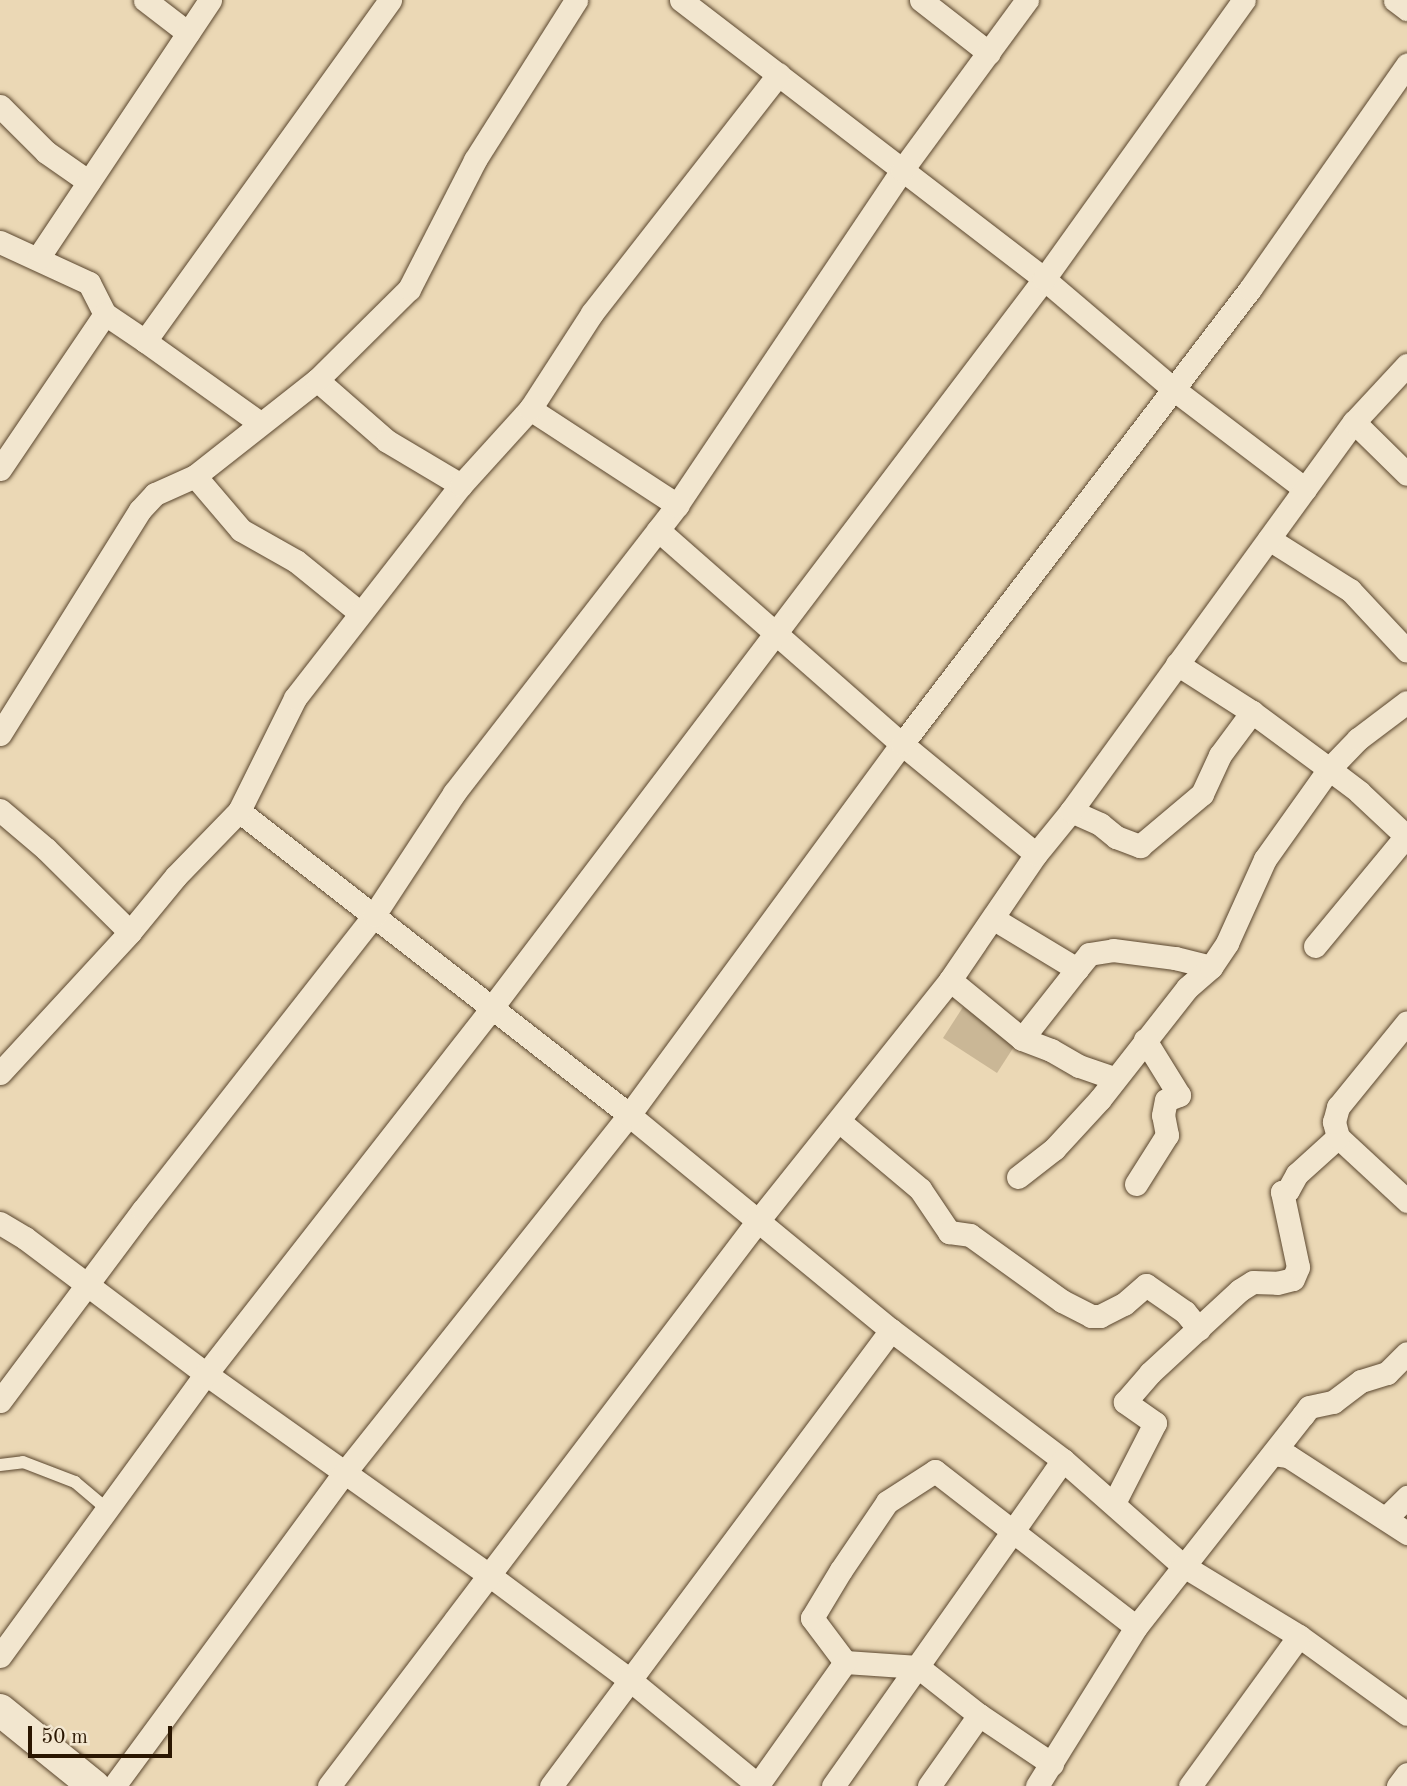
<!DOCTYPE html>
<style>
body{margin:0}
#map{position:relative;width:1407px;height:1786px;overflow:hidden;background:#ebd8b5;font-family:"Old Standard TT",serif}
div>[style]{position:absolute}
.green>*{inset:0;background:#cab796}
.roads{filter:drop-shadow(0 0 2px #5a462e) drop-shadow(0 0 2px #5a462e)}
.lane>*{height:12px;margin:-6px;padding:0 6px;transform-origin:6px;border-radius:6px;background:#f2e6cf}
.street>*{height:23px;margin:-11.5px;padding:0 11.5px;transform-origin:11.5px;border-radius:11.5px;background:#f2e6cf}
.secondary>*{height:32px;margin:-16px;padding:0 16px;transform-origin:16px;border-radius:16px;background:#f2e6cf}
span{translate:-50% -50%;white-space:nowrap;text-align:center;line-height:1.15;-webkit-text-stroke:7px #f2e6cf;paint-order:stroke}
.scale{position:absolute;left:28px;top:1726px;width:144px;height:32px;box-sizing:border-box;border:4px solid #2a1601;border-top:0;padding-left:9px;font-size:21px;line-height:24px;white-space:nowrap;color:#2a1601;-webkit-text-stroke:5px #f2e6cf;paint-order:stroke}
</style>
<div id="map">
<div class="green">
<div style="clip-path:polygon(963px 1007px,1017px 1042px,997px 1073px,943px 1038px)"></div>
</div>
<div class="roads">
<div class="lane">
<div style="left:0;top:1465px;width:23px;rotate:-7deg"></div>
<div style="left:23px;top:1462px;width:56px;rotate:21deg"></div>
<div style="left:75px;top:1482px;width:42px;rotate:40.2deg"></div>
</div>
<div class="street">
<div style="left:145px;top:0;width:54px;rotate:37.5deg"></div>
<div style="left:681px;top:0;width:458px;rotate:37.5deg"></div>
<div style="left:1044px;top:279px;width:168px;rotate:40.4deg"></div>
<div style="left:1172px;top:388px;width:167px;rotate:37.2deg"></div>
<div style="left:921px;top:0;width:86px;rotate:37.9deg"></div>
<div style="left:1395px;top:0;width:15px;rotate:37deg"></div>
<div style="left:0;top:106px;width:65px;rotate:45deg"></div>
<div style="left:46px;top:152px;width:52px;rotate:34.9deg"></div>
<div style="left:0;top:242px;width:98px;rotate:24.7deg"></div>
<div style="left:89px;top:283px;width:35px;rotate:63deg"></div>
<div style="left:105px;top:314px;width:48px;rotate:34deg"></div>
<div style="left:145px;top:341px;width:420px;rotate:-54.3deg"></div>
<div style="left:38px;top:258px;width:310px;rotate:-56.3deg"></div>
<div style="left:145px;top:341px;width:141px;rotate:35.5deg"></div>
<div style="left:317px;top:380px;width:93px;rotate:41.1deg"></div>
<div style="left:387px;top:441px;width:86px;rotate:30.7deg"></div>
<div style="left:530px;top:409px;width:176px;rotate:33.1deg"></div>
<div style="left:1354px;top:422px;width:74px;rotate:44.5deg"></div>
<div style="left:0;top:469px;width:187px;rotate:-55.9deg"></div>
<div style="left:195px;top:476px;width:71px;rotate:49.6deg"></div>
<div style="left:241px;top:530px;width:63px;rotate:29.4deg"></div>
<div style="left:296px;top:561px;width:81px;rotate:39deg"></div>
<div style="left:658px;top:530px;width:325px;rotate:41.3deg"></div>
<div style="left:902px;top:744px;width:173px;rotate:39.4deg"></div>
<div style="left:1269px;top:539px;width:96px;rotate:32.2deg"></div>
<div style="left:1350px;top:590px;width:83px;rotate:46.9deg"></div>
<div style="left:1177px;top:664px;width:89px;rotate:32.6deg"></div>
<div style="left:1252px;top:712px;width:96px;rotate:36.5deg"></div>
<div style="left:1329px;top:769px;width:38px;rotate:37deg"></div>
<div style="left:1359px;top:792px;width:66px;rotate:43.2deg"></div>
<div style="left:0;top:734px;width:264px;rotate:-58deg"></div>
<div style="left:140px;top:510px;width:22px;rotate:-47deg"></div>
<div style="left:155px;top:494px;width:44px;rotate:-24.2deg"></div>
<div style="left:195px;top:476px;width:155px;rotate:-38.2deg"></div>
<div style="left:317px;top:380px;width:129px;rotate:-44.7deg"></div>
<div style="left:409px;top:289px;width:145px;rotate:-62.9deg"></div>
<div style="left:475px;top:160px;width:189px;rotate:-57.7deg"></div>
<div style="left:0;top:810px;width:60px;rotate:40.3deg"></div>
<div style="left:46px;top:849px;width:118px;rotate:44.7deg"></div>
<div style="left:239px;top:811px;width:494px;rotate:37.9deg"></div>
<div style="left:629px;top:1115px;width:339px;rotate:39.4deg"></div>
<div style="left:891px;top:1330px;width:216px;rotate:37.1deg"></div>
<div style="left:1063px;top:1460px;width:159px;rotate:41.4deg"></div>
<div style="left:1182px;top:1565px;width:137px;rotate:31.3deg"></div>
<div style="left:1299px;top:1636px;width:133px;rotate:35.8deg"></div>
<div style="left:1071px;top:811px;width:32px;rotate:24deg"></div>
<div style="left:1100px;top:824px;width:21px;rotate:39deg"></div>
<div style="left:1116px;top:837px;width:26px;rotate:21deg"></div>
<div style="left:1140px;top:846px;width:81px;rotate:-40deg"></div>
<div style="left:1202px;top:794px;width:43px;rotate:-65.2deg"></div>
<div style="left:1220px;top:755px;width:54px;rotate:-53.3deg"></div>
<div style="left:994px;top:919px;width:97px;rotate:31.1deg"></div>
<div style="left:1077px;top:969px;width:89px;rotate:128.2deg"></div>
<div style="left:1315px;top:946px;width:143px;rotate:-50.4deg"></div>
<div style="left:1077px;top:969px;width:19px;rotate:-51deg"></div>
<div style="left:1089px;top:954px;width:24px;rotate:-9deg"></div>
<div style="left:1113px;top:950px;width:63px;rotate:7.4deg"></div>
<div style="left:1175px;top:958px;width:37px;rotate:14deg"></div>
<div style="left:950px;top:980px;width:93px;rotate:39.3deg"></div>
<div style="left:1022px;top:1039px;width:31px;rotate:21deg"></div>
<div style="left:1051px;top:1050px;width:32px;rotate:30deg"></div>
<div style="left:1079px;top:1066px;width:37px;rotate:19deg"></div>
<div style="left:0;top:1073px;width:192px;rotate:-47.3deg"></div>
<div style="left:130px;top:932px;width:72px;rotate:-50.6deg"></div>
<div style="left:176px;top:876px;width:91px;rotate:-45.9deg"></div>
<div style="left:239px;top:811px;width:126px;rotate:-63.6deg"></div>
<div style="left:295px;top:698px;width:270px;rotate:-52.1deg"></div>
<div style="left:461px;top:485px;width:103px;rotate:-47.8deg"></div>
<div style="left:530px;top:409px;width:114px;rotate:-57.1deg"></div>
<div style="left:592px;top:313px;width:303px;rotate:-52deg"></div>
<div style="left:839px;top:1121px;width:106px;rotate:40deg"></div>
<div style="left:920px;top:1189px;width:52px;rotate:56deg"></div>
<div style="left:949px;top:1232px;width:21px;rotate:8deg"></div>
<div style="left:970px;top:1235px;width:113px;rotate:35.7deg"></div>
<div style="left:1062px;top:1301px;width:33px;rotate:27deg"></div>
<div style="left:1091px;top:1316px;width:9px"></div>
<div style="left:1100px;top:1316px;width:27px;rotate:-27deg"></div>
<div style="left:1124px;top:1304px;width:29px;rotate:-41deg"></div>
<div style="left:1146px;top:1285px;width:47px;rotate:34.7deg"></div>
<div style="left:1185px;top:1312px;width:22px;rotate:51deg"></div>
<div style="left:1338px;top:1137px;width:94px;rotate:42.8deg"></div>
<div style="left:1018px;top:1177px;width:46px;rotate:-37.9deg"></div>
<div style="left:1054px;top:1149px;width:68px;rotate:-47.4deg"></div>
<div style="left:1100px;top:1099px;width:141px;rotate:-51.9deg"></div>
<div style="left:1187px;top:988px;width:32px;rotate:-41deg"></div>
<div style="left:1211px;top:967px;width:29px;rotate:-56deg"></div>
<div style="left:1227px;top:943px;width:92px;rotate:-65.7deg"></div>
<div style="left:1265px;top:859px;width:110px;rotate:-54.6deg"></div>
<div style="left:1329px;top:769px;width:42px;rotate:-46deg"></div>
<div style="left:1358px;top:739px;width:61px;rotate:-37.1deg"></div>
<div style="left:1136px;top:1184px;width:58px;rotate:-57.7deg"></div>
<div style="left:1167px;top:1135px;width:20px;rotate:-101deg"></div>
<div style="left:1163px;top:1115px;width:15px;rotate:-79deg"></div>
<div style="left:1166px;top:1100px;width:14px;rotate:-21deg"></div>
<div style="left:1179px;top:1095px;width:65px;rotate:-121.7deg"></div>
<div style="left:0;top:1223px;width:29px;rotate:31deg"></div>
<div style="left:25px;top:1238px;width:226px;rotate:36.9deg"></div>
<div style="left:206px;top:1374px;width:347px;rotate:35.4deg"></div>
<div style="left:489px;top:1575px;width:176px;rotate:36.7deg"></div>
<div style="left:630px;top:1680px;width:167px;rotate:39.4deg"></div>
<div style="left:0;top:1401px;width:239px;rotate:-53.2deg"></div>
<div style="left:143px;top:1210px;width:375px;rotate:-51.9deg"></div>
<div style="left:374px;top:915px;width:146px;rotate:-56.7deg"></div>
<div style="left:454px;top:793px;width:364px;rotate:-52.2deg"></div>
<div style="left:677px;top:505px;width:404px;rotate:-56.1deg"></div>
<div style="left:902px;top:170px;width:211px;rotate:-53.7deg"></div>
<div style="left:1273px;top:1454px;width:15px;rotate:8deg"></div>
<div style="left:1288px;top:1456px;width:142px;rotate:32.9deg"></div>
<div style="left:1114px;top:1503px;width:90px;rotate:-62.9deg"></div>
<div style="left:1155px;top:1423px;width:37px;rotate:-145deg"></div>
<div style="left:1125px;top:1402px;width:38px;rotate:-49deg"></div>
<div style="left:1150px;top:1373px;width:122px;rotate:-42.7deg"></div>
<div style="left:1240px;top:1290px;width:15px;rotate:-32deg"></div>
<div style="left:1253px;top:1282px;width:24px;rotate:2deg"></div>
<div style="left:1277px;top:1283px;width:16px;rotate:-14deg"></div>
<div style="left:1293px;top:1279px;width:13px;rotate:-67deg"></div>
<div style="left:1298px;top:1267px;width:77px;rotate:-102deg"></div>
<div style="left:1282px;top:1192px;width:6px;rotate:-18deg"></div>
<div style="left:1288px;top:1190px;width:18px;rotate:-61deg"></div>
<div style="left:1297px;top:1174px;width:55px;rotate:-42.1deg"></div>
<div style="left:1338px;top:1137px;width:16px;rotate:-105deg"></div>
<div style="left:1334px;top:1122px;width:16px;rotate:-75deg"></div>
<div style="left:1338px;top:1107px;width:109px;rotate:-50.9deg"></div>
<div style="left:1386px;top:1518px;width:30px;rotate:-45deg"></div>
<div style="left:0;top:1656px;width:349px;rotate:-53.9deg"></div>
<div style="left:206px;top:1374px;width:467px;rotate:-52deg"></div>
<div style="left:493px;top:1006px;width:912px;rotate:-52.84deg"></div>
<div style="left:1044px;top:279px;width:343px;rotate:-54.4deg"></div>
<div style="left:1052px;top:1764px;width:88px;rotate:-146.1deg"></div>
<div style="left:979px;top:1715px;width:78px;rotate:-141.8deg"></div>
<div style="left:918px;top:1667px;width:73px;rotate:-176.1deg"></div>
<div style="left:845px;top:1662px;width:55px;rotate:-126.9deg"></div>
<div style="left:812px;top:1618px;width:56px;rotate:-58.9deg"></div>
<div style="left:841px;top:1570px;width:82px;rotate:-55.9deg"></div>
<div style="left:887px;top:1502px;width:57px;rotate:-32.9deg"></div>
<div style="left:935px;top:1471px;width:254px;rotate:37.8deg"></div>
<div style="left:114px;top:1786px;width:390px;rotate:-53.7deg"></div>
<div style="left:345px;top:1472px;width:456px;rotate:-51.5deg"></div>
<div style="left:629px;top:1115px;width:461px;rotate:-53.7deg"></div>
<div style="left:902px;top:744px;width:573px;rotate:-52.59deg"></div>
<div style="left:1250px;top:289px;width:274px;rotate:-55deg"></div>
<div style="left:329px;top:1786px;width:708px;rotate:-52.81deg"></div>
<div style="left:757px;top:1222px;width:310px;rotate:-51.4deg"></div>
<div style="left:950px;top:980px;width:153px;rotate:-55.7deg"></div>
<div style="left:1036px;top:854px;width:55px;rotate:-50.9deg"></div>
<div style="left:1071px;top:811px;width:481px;rotate:-54deg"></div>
<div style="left:1354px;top:422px;width:78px;rotate:-47.1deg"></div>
<div style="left:551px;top:1786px;width:569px;rotate:-53.29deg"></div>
<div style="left:757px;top:1786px;width:152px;rotate:-54.6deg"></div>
<div style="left:833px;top:1786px;width:399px;rotate:-54.8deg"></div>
<div style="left:929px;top:1786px;width:87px;rotate:-54.8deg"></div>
<div style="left:1037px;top:1786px;width:187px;rotate:-58.1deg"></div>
<div style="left:1136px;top:1627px;width:270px;rotate:-51.8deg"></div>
<div style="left:1303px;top:1415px;width:10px;rotate:-53deg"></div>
<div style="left:1309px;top:1407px;width:25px;rotate:-12deg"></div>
<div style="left:1333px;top:1402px;width:35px;rotate:-37deg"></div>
<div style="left:1361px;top:1381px;width:27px;rotate:-17deg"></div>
<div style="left:1387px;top:1373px;width:28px;rotate:-45deg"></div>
<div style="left:1190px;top:1786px;width:185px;rotate:-54deg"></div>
<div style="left:1398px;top:1786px;width:15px;rotate:-53deg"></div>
</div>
<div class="secondary">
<div style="left:0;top:1710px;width:121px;rotate:39deg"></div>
</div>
</div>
<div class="scale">50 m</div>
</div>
